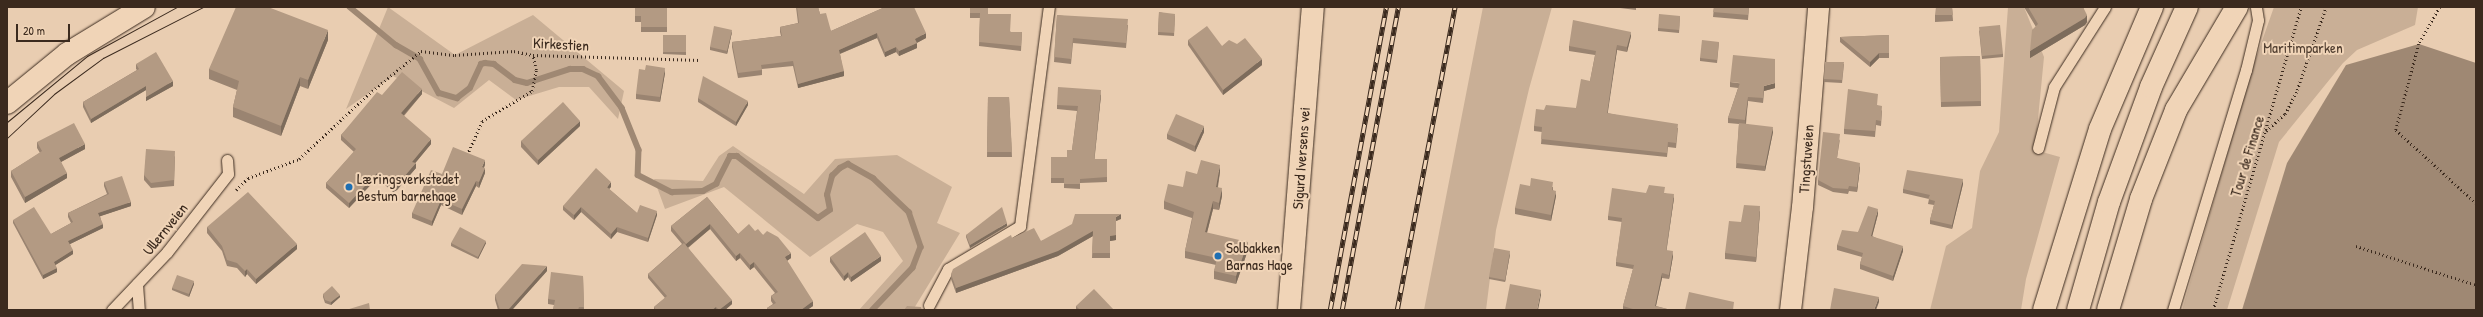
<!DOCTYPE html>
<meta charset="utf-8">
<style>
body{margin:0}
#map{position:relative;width:2483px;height:317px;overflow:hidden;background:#e9cdb1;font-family:"Patrick Hand",sans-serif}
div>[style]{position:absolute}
.green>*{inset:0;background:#c9af96}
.water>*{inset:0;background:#9f8873}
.stream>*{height:5.5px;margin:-2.75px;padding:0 2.75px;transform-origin:2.75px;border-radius:2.75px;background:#9f8873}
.path>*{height:2.5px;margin-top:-1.25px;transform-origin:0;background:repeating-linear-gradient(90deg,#3b2a1e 0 1px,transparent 0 4px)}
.roads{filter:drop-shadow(0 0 1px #3b2a1e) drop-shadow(0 0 1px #3b2a1e)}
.lane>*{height:11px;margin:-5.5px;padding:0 5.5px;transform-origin:5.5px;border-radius:5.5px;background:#f0d4b7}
.street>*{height:21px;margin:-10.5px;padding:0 10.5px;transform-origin:10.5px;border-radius:10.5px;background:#f0d4b7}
.secondary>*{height:22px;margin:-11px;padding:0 11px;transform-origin:11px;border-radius:11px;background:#f0d4b7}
.highway>*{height:22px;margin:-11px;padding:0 11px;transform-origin:11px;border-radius:11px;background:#f0d4b7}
.tram>*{height:1px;margin:-0.5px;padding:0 0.5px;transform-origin:0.5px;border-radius:0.5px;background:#3b2a1e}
.rail>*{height:4.5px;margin-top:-2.25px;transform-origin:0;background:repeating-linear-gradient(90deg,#f0d4b7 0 9px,#3b2a1e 0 18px);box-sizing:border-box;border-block:1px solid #3b2a1e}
.wall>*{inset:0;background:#9a8471}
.shaded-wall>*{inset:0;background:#7d6c5c}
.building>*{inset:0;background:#b39a83}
.dots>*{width:11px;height:11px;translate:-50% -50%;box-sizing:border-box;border:2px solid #f0d4b7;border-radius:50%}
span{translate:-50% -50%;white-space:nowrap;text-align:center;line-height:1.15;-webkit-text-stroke:4px #f0d4b7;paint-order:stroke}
.street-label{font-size:15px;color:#3b2a1e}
.park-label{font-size:15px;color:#503e30}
.poi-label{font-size:15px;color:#3b2a1e}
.left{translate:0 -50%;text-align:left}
.frame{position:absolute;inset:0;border:8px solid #3b2a1e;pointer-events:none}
.scale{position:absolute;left:16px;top:24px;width:54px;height:18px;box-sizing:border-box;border:2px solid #3b2a1e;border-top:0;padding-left:5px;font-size:12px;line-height:14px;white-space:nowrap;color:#3b2a1e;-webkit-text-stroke:3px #f0d4b7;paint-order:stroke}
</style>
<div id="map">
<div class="green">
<div style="clip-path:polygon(388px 7px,455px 55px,533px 15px,624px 91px,618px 119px,589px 87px,559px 87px,516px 100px,489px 80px,454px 108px,393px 76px,346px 109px)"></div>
<div style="clip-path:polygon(1483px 7px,1552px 7px,1529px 89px,1496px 230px,1486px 310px,1424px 310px)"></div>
<div style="clip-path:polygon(2008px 7px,2024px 7px,2044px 57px,2035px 150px,2060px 157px,2026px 279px,2021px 310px,1930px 310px,1946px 246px,1972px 228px,1980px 171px,1999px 132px)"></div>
<div style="clip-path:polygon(2274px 7px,2418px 7px,2415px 25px,2357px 50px,2343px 63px,2279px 142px,2227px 310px,2182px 310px,2251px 72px)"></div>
<div style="clip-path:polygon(733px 146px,804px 194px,835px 159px,897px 155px,952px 187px,937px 223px,960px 233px,913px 310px,859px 310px,903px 261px,883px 232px,857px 224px,810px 257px,724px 187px,665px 209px,654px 179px,703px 181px,719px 156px)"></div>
</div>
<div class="water">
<div style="clip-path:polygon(2419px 44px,2476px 63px,2476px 310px,2242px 310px,2287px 163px,2346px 65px)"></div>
</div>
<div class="stream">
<div style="left:350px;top:7px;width:60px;rotate:39.6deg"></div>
<div style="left:396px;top:45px;width:28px;rotate:30deg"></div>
<div style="left:420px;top:59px;width:39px;rotate:61deg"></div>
<div style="left:439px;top:93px;width:19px;rotate:16deg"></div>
<div style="left:457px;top:98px;width:16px;rotate:-38deg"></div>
<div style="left:470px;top:88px;width:26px;rotate:-65deg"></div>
<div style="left:481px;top:64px;width:4px;rotate:-14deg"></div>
<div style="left:485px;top:63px;width:9px;rotate:6deg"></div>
<div style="left:494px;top:64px;width:26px;rotate:37deg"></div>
<div style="left:515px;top:80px;width:12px;rotate:14deg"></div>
<div style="left:527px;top:83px;width:45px;rotate:-18deg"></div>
<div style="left:570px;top:69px;width:13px"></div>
<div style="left:583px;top:69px;width:17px;rotate:25deg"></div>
<div style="left:598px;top:76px;width:40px;rotate:53deg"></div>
<div style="left:622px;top:108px;width:45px;rotate:68deg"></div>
<div style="left:639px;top:150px;width:25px;rotate:92deg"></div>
<div style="left:638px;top:175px;width:38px;rotate:27deg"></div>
<div style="left:672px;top:192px;width:31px;rotate:-2deg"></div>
<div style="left:703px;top:191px;width:15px;rotate:-28deg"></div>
<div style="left:716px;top:184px;width:31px;rotate:-63deg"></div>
<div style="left:730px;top:156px;width:7px"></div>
<div style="left:737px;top:156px;width:102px;rotate:37.4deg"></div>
<div style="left:818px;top:218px;width:14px;rotate:-34deg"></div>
<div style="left:830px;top:210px;width:15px;rotate:-101deg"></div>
<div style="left:827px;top:195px;width:20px;rotate:-75deg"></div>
<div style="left:832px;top:176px;width:11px;rotate:-45deg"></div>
<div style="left:840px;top:168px;width:9px;rotate:-27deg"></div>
<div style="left:848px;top:164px;width:29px;rotate:29deg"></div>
<div style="left:873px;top:178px;width:50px;rotate:43.4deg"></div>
<div style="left:909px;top:212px;width:37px;rotate:71deg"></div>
<div style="left:921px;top:247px;width:22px;rotate:111deg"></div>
<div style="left:913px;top:268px;width:58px;rotate:133.6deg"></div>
</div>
<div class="path">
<div style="left:2440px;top:7px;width:43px;rotate:119.6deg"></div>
<div style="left:2419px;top:44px;width:89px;rotate:105deg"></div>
<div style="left:2396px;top:130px;width:108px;rotate:42.4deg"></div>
<div style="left:2266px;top:131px;width:25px;rotate:-42deg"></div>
<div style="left:2285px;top:114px;width:27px;rotate:-63deg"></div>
<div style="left:2297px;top:90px;width:88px;rotate:-70.7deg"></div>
<div style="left:467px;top:155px;width:37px;rotate:-66deg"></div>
<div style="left:482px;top:121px;width:58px;rotate:-31deg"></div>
<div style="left:532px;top:91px;width:21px;rotate:-79deg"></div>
<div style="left:536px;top:70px;width:14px;rotate:-102deg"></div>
<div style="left:236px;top:190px;width:17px;rotate:-45deg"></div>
<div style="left:248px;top:178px;width:54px;rotate:-20.4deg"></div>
<div style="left:299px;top:159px;width:100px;rotate:-43deg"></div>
<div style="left:372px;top:91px;width:63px;rotate:-39.2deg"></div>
<div style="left:421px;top:51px;width:34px;rotate:7deg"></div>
<div style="left:455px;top:55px;width:59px;rotate:-3.9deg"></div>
<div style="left:514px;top:51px;width:19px;rotate:12deg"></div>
<div style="left:533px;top:55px;width:167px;rotate:1.7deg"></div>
<div style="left:2356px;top:246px;width:126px;rotate:18deg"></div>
<div style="left:2213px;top:310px;width:316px;rotate:-73.8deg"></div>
</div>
<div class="roads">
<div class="lane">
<div style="left:2038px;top:148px;width:63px;rotate:-75.3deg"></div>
<div style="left:2054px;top:87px;width:95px;rotate:-57.5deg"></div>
<div style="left:137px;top:284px;width:26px;rotate:86deg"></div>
<div style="left:929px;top:305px;width:41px;rotate:-62.2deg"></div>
<div style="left:948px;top:269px;width:84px;rotate:-30.8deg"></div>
<div style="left:1020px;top:226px;width:221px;rotate:-82.5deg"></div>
<div style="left:112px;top:310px;width:80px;rotate:-46.5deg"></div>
<div style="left:167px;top:252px;width:99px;rotate:-52deg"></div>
<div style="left:228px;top:174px;width:14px;rotate:-94deg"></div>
<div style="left:2173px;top:310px;width:251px;rotate:-73.1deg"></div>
<div style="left:2246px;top:70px;width:51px;rotate:-76.5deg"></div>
<div style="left:2258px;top:20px;width:13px;rotate:-99deg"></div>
</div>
<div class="street">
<div style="left:1790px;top:310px;width:104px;rotate:-83.4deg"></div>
<div style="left:1802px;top:207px;width:201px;rotate:-85.4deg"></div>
</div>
<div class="secondary">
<div style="left:7px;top:103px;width:77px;rotate:-39.2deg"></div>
<div style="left:67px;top:54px;width:90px;rotate:-31.4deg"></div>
<div style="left:1289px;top:310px;width:304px;rotate:-85.5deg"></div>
</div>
<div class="highway">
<div style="left:2044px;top:310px;width:189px;rotate:-72.8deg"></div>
<div style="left:2100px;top:129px;width:133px;rotate:-66.9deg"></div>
<div style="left:2078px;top:310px;width:112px;rotate:-74deg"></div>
<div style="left:2109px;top:202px;width:122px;rotate:-69.9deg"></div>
<div style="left:2151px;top:87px;width:88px;rotate:-65.8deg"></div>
<div style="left:2108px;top:310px;width:116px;rotate:-73.4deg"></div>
<div style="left:2141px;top:199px;width:96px;rotate:-68.5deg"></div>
<div style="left:2176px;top:110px;width:120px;rotate:-59.4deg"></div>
</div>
</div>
<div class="tram">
<div style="left:7px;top:122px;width:104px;rotate:-39.5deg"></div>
<div style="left:87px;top:56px;width:102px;rotate:-28.6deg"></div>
<div style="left:7px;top:138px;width:64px;rotate:-43.1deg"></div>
<div style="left:54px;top:94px;width:61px;rotate:-36.3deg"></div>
<div style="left:103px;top:58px;width:112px;rotate:-27deg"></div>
</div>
<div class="rail">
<div style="left:1330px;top:310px;width:308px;rotate:-79.5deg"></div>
<div style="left:1342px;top:310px;width:308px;rotate:-79.5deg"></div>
<div style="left:1397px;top:310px;width:309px;rotate:-79.2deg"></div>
</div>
<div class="wall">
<div style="clip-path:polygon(635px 7px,667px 7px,667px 32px,641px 32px,641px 22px,635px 22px)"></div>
<div style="clip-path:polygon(796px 7px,818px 7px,820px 14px,831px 31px,885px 7px,926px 38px,916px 43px,917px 48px,899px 56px,896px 52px,885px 57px,877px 38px,840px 54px,844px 76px,798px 88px,793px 66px,762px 69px,762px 75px,738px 78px,732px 47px,732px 42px,781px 36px,780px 32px,780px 27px,798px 23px)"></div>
<div style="clip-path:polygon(970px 7px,988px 14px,1011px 32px,1022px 32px,1021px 51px,979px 46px,980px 18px,970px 18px)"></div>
<div style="clip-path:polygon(1612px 7px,1636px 7px,1636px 10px)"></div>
<div style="clip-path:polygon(1714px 7px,1749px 7px,1748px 20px,1713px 17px)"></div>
<div style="clip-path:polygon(1952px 7px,1953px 21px,1935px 22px,1935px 15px)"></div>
<div style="clip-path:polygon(2024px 7px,2083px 7px,2087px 22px,2085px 25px,2030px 58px,2036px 27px)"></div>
<div style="clip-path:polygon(1159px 12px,1175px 16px,1174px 36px,1158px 35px)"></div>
<div style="clip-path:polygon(1057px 15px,1128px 25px,1126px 48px,1073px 43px,1071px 64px,1054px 62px)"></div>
<div style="clip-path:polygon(1680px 16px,1679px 33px,1658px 31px,1658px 28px)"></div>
<div style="clip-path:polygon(1979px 30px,2003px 54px,2003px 57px,1982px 59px)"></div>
<div style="clip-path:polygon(732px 32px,727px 54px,710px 50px,710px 47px)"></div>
<div style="clip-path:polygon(663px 35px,686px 35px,686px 55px,663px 54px)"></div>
<div style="clip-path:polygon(1889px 35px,1889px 58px,1879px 58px,1870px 67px,1840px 42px,1840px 37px)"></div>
<div style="clip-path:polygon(1631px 36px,1627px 52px,1617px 50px,1607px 113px,1678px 128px,1676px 148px,1668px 147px,1667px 157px,1541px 144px,1542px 132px,1534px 131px,1534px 126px,1544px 110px,1576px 108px,1590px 81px,1595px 55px,1569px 51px,1569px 46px)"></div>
<div style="clip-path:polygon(328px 40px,308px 89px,300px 86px,281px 136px,233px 117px,233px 107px,237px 90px,209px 79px,209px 69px)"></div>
<div style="clip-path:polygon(1188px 40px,1222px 46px,1262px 65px,1223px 95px,1188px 45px)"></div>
<div style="clip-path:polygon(1719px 42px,1717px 63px,1700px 61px,1700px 58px)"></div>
<div style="clip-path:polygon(1980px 56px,1981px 106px,1941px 107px,1940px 57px)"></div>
<div style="clip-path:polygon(1825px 62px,1844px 64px,1842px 83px,1824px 82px)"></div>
<div style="clip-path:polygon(136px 64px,173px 86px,146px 101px,146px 90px,91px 123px,83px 107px,83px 102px,137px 70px,136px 69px)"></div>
<div style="clip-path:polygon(665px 73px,660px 102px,636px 99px,636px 94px)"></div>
<div style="clip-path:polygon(1730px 82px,1775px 88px,1764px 91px,1763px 103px,1748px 101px,1746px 124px,1773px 132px,1765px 171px,1736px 168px,1739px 124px,1728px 123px,1728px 118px,1738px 88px,1730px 87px)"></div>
<div style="clip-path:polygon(422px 94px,404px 116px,431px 144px,415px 163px,416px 168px,397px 190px,393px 192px,377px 178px,349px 208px,326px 188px,326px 183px,354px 152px,341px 140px,341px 135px,382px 95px)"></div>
<div style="clip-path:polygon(1101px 95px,1094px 159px,1107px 159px,1107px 182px,1080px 183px,1080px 189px,1064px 188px,1064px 183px,1051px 183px,1051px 157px,1067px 157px,1072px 150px,1077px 111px,1057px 109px,1057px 105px)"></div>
<div style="clip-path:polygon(988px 97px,1009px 97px,1012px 157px,987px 157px)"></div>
<div style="clip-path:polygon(698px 98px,748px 105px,736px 126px,698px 102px)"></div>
<div style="clip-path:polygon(1877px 105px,1882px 111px,1881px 126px,1876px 125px,1875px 137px,1844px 134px,1844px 129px)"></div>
<div style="clip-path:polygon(580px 126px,538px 165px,521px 147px,521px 141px)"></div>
<div style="clip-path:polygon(1204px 132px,1195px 152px,1167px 139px,1167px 134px)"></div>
<div style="clip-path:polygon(1840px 139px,1837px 158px,1860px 167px,1857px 192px,1849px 191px,1848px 194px,1833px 192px,1818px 185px,1818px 180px)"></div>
<div style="clip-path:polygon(37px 142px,85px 149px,61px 162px,67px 178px,25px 203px,11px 177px,11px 171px,40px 153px,37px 148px)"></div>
<div style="clip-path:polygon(175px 156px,174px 186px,151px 188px,144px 180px,144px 175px)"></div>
<div style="clip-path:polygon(485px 165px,484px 167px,485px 173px,479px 188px,476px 186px,462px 215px,441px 205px,432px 226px,412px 218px,412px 213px)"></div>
<div style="clip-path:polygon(1220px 172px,1218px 187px,1222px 196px,1219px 210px,1213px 209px,1207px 233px,1248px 250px,1236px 284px,1214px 279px,1214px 271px,1216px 265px,1185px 258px,1185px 251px,1192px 218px,1164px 209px,1164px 201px,1183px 187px,1197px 174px)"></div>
<div style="clip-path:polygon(104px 182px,131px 206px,100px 216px,103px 228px,70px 244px,73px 254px,55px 265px,57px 272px,43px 279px,13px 223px,13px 220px,51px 234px,71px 223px,68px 217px,68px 213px,107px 194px,104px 186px)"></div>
<div style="clip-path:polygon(1963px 184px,1952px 229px,1930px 224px,1930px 220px,1934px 205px,1928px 204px,1929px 199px,1903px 193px,1903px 189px)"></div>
<div style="clip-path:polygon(1530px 186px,1553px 187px,1553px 190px,1556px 196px,1551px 221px,1515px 214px,1515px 208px)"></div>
<div style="clip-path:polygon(611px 187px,609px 189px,637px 213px,657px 215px,648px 242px,617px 232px,611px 239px,581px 212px,574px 220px,563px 210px,563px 206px)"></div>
<div style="clip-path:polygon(1646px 193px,1665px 193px,1674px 198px,1666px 250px,1673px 256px,1669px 279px,1662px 278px,1656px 306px,1671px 310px,1623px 310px,1623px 306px,1633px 269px,1616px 266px,1616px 262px,1622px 222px,1608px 220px,1608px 216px)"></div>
<div style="clip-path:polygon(707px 197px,738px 234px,755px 231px,763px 235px,791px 258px,787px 261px,813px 306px,807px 310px,767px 310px,767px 308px,773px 304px,771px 301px,771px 296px,775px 293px,754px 267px,750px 270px,740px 258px,736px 261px,710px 229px,688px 248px,732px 304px,725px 310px,654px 310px,654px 307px,665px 298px,648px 278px,648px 274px,682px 244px,671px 231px,671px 226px)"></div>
<div style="clip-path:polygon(1760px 211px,1756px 262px,1725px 259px,1725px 253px,1741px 222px)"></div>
<div style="clip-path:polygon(1878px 214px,1872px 236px,1903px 251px,1893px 281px,1860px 269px,1860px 264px,1862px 257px,1837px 250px,1837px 245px,1858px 232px)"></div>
<div style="clip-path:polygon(1121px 219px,1116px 221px,1116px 240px,1110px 241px,1110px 258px,1092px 258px,1093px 236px,1058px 256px,956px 293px,951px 279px,951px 274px,1012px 238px,1041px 241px)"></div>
<div style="clip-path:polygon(1007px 226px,970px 248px,966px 237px,966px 235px)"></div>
<div style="clip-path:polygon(207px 227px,297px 249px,256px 284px,247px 274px,245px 277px,237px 268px,227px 266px,222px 251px,207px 233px)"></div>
<div style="clip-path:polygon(451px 243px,486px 243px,478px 259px,451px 246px)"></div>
<div style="clip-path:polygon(1510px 254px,1505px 282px,1489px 279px,1489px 277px)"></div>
<div style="clip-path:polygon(830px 257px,881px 261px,851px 282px,848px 277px,844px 281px,830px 262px)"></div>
<div style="clip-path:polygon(547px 271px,512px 310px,498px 310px,495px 300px,495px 295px)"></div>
<div style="clip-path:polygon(583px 276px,584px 310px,553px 310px,554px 305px,548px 304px,548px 299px)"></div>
<div style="clip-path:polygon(194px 284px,189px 297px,172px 290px,172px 288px)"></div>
<div style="clip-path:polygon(323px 294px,340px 297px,331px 305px,325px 303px,323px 297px)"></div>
<div style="clip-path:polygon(1076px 306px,1114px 310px,1076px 310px)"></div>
</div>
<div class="shaded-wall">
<div style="clip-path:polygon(2087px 15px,2087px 22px,2085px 25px,2030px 58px,2030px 51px)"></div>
<div style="clip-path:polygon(328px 30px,328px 40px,308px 89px,308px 80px)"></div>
<div style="clip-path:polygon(732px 30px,732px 32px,727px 54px,727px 51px)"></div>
<div style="clip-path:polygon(1631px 32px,1631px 36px,1627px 52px,1627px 47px)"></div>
<div style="clip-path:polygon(877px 33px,877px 38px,839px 54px,839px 50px)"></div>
<div style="clip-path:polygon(926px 33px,926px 38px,915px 44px,915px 39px)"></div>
<div style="clip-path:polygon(917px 43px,917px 48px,899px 56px,899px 51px)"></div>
<div style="clip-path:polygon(1617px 45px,1617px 50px,1607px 118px,1607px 113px)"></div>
<div style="clip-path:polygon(896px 47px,896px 52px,885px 57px,885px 52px)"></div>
<div style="clip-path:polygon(1879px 53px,1879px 58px,1870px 67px,1870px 62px)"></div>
<div style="clip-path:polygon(1262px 59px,1262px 65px,1223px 95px,1223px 90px)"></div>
<div style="clip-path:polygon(665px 68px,665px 73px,660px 102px,660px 97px)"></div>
<div style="clip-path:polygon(844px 71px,844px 76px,798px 88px,798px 84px)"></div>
<div style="clip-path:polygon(300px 77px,300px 86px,281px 136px,281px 126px)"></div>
<div style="clip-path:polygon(173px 81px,173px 86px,146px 101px,146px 97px)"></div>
<div style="clip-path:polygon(1775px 83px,1775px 88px,1764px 91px,1763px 103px,1764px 86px)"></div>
<div style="clip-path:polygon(146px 86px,146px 90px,91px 123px,91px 119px)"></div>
<div style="clip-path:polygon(422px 89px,422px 94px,401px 118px,401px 113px)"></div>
<div style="clip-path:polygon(1101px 90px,1101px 95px,1094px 164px,1094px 159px)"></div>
<div style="clip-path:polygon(1748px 97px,1748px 101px,1745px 125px,1745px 120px)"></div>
<div style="clip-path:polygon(748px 101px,748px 105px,736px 126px,736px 122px)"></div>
<div style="clip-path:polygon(580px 121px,580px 126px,538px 165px,538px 160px)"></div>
<div style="clip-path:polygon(1204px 126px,1204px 132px,1195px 152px,1195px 146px)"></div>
<div style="clip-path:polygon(1773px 127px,1773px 132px,1765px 171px,1765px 166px)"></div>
<div style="clip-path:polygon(431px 139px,431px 144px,412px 167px,412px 162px)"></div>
<div style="clip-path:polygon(85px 144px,85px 149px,59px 163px,59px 158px)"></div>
<div style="clip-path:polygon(485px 160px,485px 165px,482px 172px,482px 167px)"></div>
<div style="clip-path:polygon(416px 163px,416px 168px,397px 190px,393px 192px,393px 187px)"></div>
<div style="clip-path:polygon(1860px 163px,1860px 167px,1857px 192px,1857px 187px)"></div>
<div style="clip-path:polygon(1220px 165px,1220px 172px,1216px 195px,1216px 187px)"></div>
<div style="clip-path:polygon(485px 168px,485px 173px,479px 188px,479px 182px)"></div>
<div style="clip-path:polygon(67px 173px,67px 178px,25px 203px,25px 197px)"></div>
<div style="clip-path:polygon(377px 173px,377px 178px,349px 208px,349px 203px)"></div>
<div style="clip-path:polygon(1963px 179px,1963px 184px,1952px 229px,1952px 225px)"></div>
<div style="clip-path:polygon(476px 181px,476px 186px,462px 215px,462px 209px)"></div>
<div style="clip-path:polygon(611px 182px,611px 187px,607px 191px,607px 187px)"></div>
<div style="clip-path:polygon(1222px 188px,1222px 196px,1219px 210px,1219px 203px)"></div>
<div style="clip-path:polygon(1556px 191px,1556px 196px,1551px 221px,1551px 215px)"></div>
<div style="clip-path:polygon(1674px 194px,1674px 198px,1666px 254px,1666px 250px)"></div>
<div style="clip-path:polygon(441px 200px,441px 205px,432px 226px,432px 221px)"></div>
<div style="clip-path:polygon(1213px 201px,1213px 209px,1205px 240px,1205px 232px)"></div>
<div style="clip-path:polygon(131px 202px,131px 206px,98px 217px,98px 213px)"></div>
<div style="clip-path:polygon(1760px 206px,1760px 211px,1756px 262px,1756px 257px)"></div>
<div style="clip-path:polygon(581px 207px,581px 212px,574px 220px,574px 215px)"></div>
<div style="clip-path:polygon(1878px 209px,1878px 214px,1871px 241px,1871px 236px)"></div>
<div style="clip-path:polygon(657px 211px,657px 215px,648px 242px,648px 238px)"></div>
<div style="clip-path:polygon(1121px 214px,1121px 219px,1116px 221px,1116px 217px)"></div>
<div style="clip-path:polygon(1007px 223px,1007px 226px,970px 248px,970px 245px)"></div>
<div style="clip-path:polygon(103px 224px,103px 228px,68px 245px,68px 241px)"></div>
<div style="clip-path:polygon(710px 224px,710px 229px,686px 249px,686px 244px)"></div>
<div style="clip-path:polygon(617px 227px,617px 232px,611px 239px,611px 234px)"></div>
<div style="clip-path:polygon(1093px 231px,1093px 236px,1058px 256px,956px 293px,956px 288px)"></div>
<div style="clip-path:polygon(1116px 235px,1116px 240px,1110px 241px,1110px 236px)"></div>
<div style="clip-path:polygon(486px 241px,486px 243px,478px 259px,478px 257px)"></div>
<div style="clip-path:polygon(1248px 242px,1248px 250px,1236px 284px,1236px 276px)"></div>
<div style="clip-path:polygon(297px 244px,297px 249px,256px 284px,256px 279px)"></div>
<div style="clip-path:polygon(1903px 246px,1903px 251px,1893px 281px,1893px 276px)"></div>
<div style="clip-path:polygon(73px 250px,73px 254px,54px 266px,54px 262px)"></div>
<div style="clip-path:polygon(1510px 251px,1510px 254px,1505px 282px,1505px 280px)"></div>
<div style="clip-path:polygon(1673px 251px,1673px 256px,1669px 279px,1669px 275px)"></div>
<div style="clip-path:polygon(740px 253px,740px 258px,736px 261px,736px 256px)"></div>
<div style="clip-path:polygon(791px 253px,791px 258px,785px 262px,785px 257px)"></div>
<div style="clip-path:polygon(881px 256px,881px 261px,851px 282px,851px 277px)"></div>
<div style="clip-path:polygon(754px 262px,754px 267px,750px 270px,750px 265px)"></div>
<div style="clip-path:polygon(547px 266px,547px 271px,512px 310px,508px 310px)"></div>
<div style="clip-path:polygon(57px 268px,57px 272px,43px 279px,43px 275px)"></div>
<div style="clip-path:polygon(247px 269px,247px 274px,245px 277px,245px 271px)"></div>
<div style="clip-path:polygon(848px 272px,848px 277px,844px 281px,844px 276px)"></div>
<div style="clip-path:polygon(1662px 273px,1662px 278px,1655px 310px,1655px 306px)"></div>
<div style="clip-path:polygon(194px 281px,194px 284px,189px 297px,189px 294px)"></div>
<div style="clip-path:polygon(1541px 290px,1541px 295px,1538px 310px,1537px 310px)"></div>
<div style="clip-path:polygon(340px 295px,340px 297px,331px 305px,331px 302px)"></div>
<div style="clip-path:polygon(1879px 297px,1879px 302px,1876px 310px,1874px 310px)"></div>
<div style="clip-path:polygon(732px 300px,732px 304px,725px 310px,719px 310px)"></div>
<div style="clip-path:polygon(813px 301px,813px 306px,807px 310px,801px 310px)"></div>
<div style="clip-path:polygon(716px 307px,716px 310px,712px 310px)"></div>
</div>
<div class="building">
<div style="clip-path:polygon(236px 7px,268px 7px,328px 30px,308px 80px,300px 77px,281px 126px,233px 107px,239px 81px,209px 69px)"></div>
<div style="clip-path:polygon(635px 7px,667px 7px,667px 27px,641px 27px,641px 16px,635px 16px)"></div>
<div style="clip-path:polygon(797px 7px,818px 7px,820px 14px,826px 13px,831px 31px,885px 7px,914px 7px,926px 33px,915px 39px,917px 43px,899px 51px,896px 47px,885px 52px,877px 33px,839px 50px,844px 71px,798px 84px,793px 61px,761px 65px,762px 70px,738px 73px,732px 42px,782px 36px,780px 27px,799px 23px)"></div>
<div style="clip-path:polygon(970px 7px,988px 7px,988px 14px,1011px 14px,1010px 32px,1022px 32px,1021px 46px,979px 42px,980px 13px,970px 13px)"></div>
<div style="clip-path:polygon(1714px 7px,1749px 7px,1748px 15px,1713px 12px)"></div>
<div style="clip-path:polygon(1936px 7px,1952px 7px,1953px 15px,1935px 15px)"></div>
<div style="clip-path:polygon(2028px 7px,2083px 7px,2087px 15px,2085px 18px,2030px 51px,2032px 30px,2038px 24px)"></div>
<div style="clip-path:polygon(1159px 12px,1175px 14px,1174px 33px,1158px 32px)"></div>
<div style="clip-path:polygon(1659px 14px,1680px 16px,1679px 30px,1658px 28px)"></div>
<div style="clip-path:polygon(1057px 15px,1128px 19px,1126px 43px,1073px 38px,1071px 59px,1054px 57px)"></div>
<div style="clip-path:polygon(1573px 20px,1631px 32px,1627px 47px,1617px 45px,1607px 113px,1678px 124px,1676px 143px,1668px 142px,1667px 153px,1541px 139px,1542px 127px,1534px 126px,1536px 109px,1544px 110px,1546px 105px,1576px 108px,1581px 79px,1590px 81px,1596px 51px,1569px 46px)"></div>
<div style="clip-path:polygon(2000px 25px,2003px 54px,1982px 56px,1979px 27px)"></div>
<div style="clip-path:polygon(714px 26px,732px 30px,727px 51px,710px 47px)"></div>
<div style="clip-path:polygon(1207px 26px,1222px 46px,1229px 40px,1237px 44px,1245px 38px,1262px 59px,1223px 90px,1188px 40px)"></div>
<div style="clip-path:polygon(663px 35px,686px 35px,686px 52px,663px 52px)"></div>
<div style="clip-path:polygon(1889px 35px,1889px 53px,1879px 53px,1870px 62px,1840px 37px)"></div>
<div style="clip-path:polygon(1702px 40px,1719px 42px,1717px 60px,1700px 58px)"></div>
<div style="clip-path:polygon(156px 52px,173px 81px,146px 97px,146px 86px,91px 119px,83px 102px,139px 69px,136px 64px)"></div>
<div style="clip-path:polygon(1733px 55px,1775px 59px,1775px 83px,1764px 86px,1763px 98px,1748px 97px,1745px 120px,1728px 118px,1740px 83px,1730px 82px)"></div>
<div style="clip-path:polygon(1980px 56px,1981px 101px,1941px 102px,1940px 57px)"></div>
<div style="clip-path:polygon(1825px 62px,1844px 62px,1842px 80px,1824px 79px)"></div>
<div style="clip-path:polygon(646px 65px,665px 68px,660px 97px,636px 94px,639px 69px,645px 70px)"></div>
<div style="clip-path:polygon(402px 72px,422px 89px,401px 113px,431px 139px,412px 162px,416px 163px,397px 185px,393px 187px,377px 173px,349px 203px,326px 183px,356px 149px,341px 135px,377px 92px,382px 95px)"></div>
<div style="clip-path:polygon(703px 76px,748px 101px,736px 122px,698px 98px)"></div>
<div style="clip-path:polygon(1058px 87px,1101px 90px,1094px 159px,1107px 159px,1107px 177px,1080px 179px,1080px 184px,1064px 184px,1064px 178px,1051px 178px,1051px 157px,1067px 157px,1067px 150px,1072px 150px,1078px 106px,1057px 105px)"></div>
<div style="clip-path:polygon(1848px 89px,1878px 94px,1877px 105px,1882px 106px,1881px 121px,1876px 120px,1875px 131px,1844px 129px)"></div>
<div style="clip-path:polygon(988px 97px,1009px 97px,1012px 152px,987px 152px)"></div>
<div style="clip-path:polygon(563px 102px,580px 121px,538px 160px,521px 141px)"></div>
<div style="clip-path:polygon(1176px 114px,1204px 126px,1195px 146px,1167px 134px)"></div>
<div style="clip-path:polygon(74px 123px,85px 144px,59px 158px,67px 173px,25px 197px,11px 171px,42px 151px,37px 142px)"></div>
<div style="clip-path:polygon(1739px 123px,1773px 127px,1765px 166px,1736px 163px)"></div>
<div style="clip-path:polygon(1823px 132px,1840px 134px,1837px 158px,1860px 163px,1857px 187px,1849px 186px,1848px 189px,1833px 188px,1818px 180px)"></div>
<div style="clip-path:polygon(453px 147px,485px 160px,482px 167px,485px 168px,479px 182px,476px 181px,462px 209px,441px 200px,432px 221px,412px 213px,431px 170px,442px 174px)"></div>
<div style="clip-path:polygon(146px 149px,175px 151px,174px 180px,151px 183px,144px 175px)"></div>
<div style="clip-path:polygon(1201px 160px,1220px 165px,1216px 187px,1222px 188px,1219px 203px,1213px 201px,1205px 232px,1248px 242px,1236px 276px,1214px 271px,1217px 258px,1185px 251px,1194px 212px,1164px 201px,1168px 184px,1183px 187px,1186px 171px,1197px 174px)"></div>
<div style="clip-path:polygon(596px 168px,611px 182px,607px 187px,637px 213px,640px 205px,657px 211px,648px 238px,617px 227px,611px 234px,581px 207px,574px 215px,563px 206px)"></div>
<div style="clip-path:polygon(1907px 170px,1963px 179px,1952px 225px,1930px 220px,1935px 201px,1928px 199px,1930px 195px,1903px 189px)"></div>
<div style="clip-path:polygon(122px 176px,131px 202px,98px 213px,103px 224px,68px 241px,73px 250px,54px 262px,57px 268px,43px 275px,13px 220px,34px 207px,51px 234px,73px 222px,68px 213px,109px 194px,104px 182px)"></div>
<div style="clip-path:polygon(1531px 178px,1553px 182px,1552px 190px,1556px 191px,1551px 215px,1515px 208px,1520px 184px,1530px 186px)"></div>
<div style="clip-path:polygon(1649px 185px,1665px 187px,1664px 193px,1674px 194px,1666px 250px,1673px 251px,1669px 275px,1662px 273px,1655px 306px,1671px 310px,1636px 310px,1623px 306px,1634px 265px,1616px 262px,1622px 218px,1608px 216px,1612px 188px,1646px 193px)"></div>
<div style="clip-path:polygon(248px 192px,297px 244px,256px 279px,247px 269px,245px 271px,237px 263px,227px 260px,222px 246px,207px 227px)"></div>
<div style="clip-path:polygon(707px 197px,738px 234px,749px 224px,755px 231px,758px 229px,763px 235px,767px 231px,778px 237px,791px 253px,785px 257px,813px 301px,801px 310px,768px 310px,767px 308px,776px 303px,771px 296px,778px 292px,754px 262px,750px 265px,740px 253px,736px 256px,710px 224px,686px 244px,671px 226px)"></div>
<div style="clip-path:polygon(1744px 205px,1760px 206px,1756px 257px,1725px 253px,1729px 221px,1741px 222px)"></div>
<div style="clip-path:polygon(1868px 206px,1878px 209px,1871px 236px,1903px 246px,1893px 276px,1860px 264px,1863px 253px,1837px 245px,1842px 230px,1858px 232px)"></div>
<div style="clip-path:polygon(1002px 207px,1007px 223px,970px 245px,966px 235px)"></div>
<div style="clip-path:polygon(1075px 214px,1121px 214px,1116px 217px,1116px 235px,1110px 236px,1110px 253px,1092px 253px,1093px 231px,1058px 251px,956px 288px,951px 274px,953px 269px,1011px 235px,1012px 238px,1034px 228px,1041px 241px,1072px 224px)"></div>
<div style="clip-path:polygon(460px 227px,486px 241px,478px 257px,451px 243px)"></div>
<div style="clip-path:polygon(865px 232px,881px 256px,851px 277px,848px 272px,844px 276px,830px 257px)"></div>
<div style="clip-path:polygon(684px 243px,732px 300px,719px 310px,716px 307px,712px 310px,656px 310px,654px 307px,667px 296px,648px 274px)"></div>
<div style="clip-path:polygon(1494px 248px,1510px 251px,1505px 280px,1489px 277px)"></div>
<div style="clip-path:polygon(522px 264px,547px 266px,508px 310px,500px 310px,495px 295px)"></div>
<div style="clip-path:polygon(551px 272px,583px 276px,584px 307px,579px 307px,578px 310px,553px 310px,555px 300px,548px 299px)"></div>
<div style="clip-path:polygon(177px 275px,194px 281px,189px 294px,172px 288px)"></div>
<div style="clip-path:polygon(1510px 284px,1541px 290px,1537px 310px,1505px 310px)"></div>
<div style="clip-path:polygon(332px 286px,340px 295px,331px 302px,325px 300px,323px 294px)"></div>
<div style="clip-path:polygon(1834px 288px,1879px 297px,1874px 310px,1830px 310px)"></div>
<div style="clip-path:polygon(1094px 289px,1114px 310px,1080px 310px,1076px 306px)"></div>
<div style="clip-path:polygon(1689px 292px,1734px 302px,1733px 310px,1685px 310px)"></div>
<div style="clip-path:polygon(369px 303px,370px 310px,346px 310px)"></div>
<div style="clip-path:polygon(907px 306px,921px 307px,922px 310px,904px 310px)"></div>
</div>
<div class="dots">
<div style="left:349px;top:187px;background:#1f6fb2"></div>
<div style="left:1218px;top:256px;background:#1f6fb2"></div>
</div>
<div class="street-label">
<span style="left:561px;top:44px;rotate:3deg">Kirkestien</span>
<span style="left:2247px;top:156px;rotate:-73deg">Tour de Finance</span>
<span style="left:1301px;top:158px;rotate:-86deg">Sigurd Iversens vei</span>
<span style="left:1806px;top:159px;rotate:-86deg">Tingstuveien</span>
<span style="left:165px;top:229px;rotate:-51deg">Ullernveien</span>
</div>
<div class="park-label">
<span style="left:2303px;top:48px">Maritimparken</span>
</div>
<div class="poi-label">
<span class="left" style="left:357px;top:187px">Læringsverkstedet<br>Bestum barnehage</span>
<span class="left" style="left:1226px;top:256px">Solbakken<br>Barnas Hage</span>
</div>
<div class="frame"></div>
<div class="scale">20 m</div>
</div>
